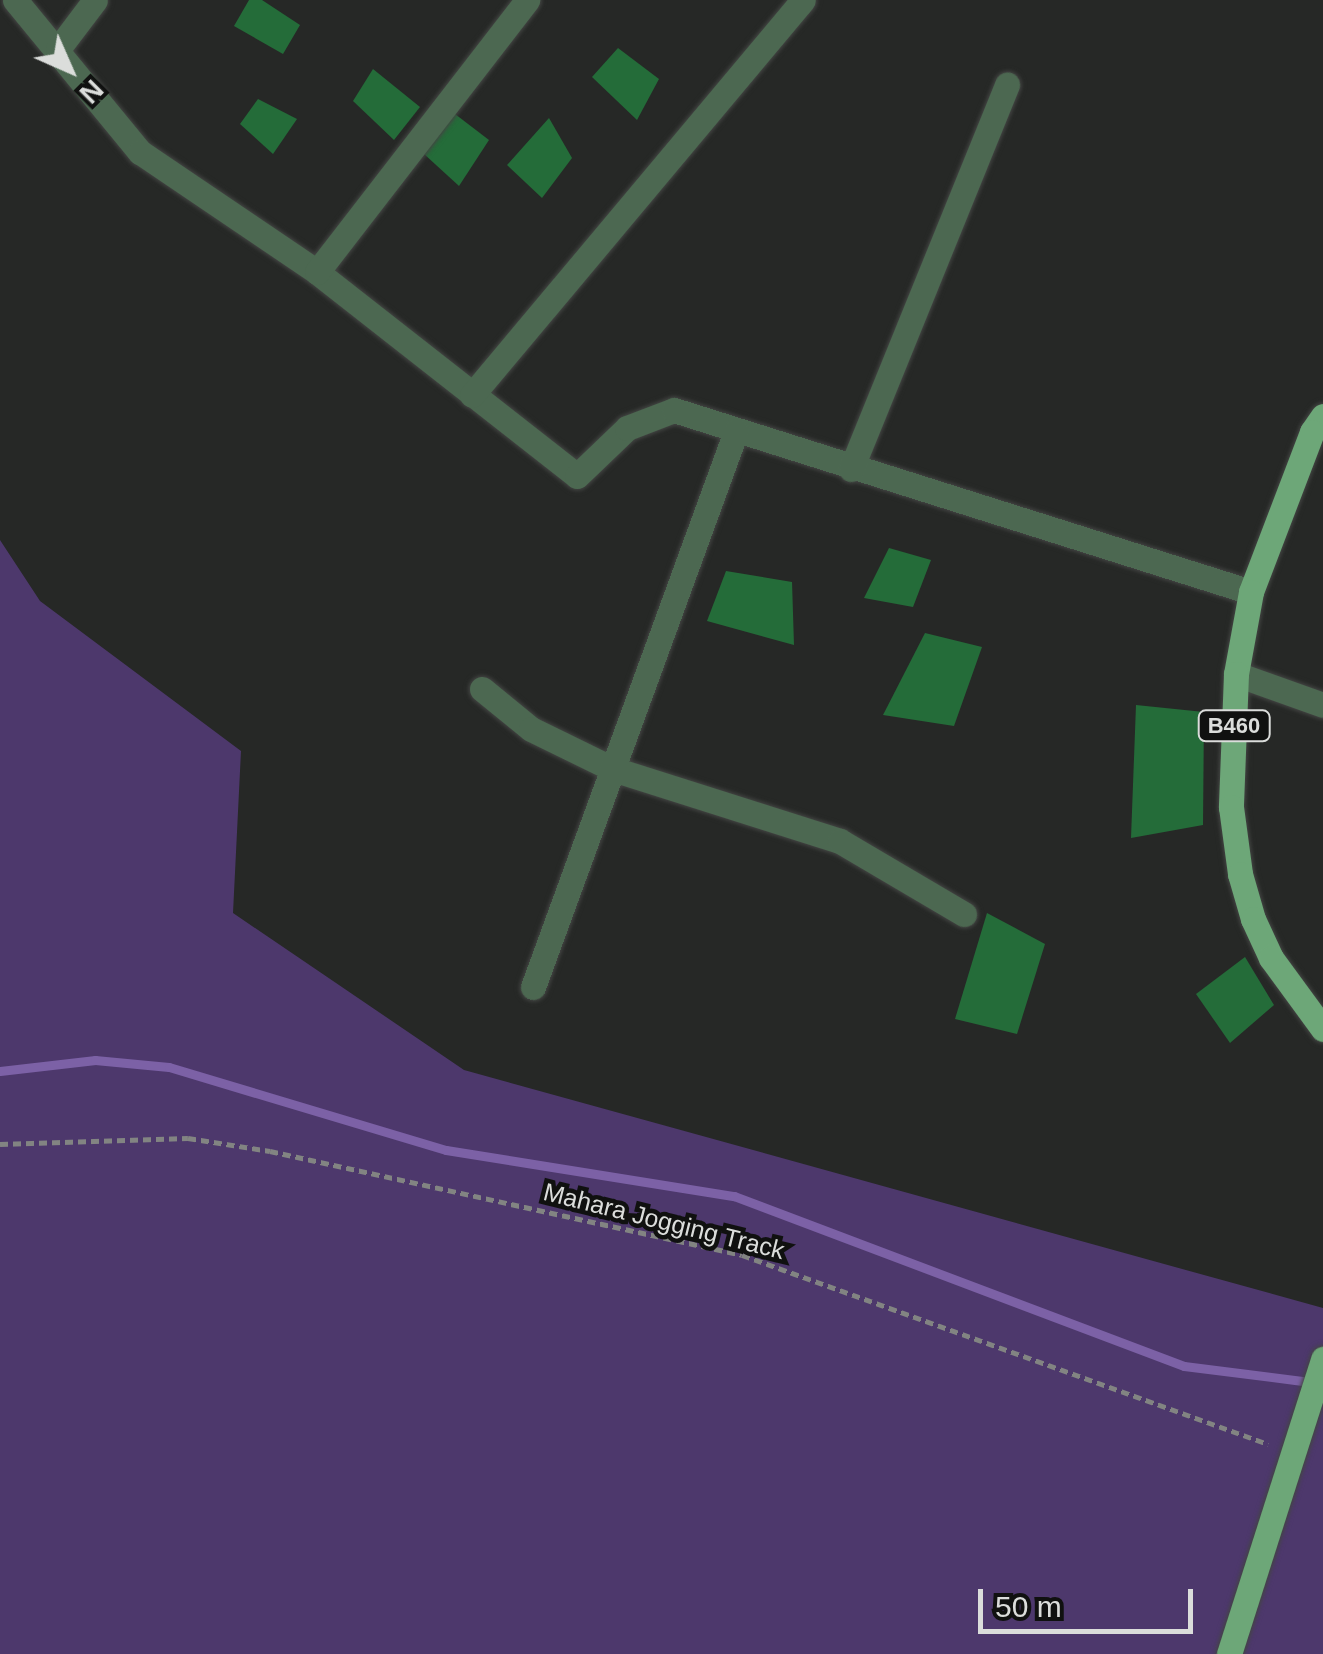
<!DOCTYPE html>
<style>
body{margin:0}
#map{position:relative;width:1323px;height:1654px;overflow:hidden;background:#262826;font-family:Helvetica,sans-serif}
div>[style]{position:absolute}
.green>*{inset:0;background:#4d386c}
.stream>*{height:9px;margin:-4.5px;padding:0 4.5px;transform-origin:4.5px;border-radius:4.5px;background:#7c61a6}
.building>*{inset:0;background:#246c39}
.path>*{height:5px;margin-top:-2.5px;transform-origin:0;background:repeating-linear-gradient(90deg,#828482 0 8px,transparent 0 13px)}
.roads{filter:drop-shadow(0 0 2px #434543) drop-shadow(0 0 2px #434543)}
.minor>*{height:25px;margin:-12.5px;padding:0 12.5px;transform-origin:12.5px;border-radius:12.5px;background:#4c6851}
.major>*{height:25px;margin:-12.5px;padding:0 12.5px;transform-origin:12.5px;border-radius:12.5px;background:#6da778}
span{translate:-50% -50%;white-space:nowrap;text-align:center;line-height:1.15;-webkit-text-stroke:9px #101110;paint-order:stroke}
.shield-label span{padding:2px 8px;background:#101110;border:2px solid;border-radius:8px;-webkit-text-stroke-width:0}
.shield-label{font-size:22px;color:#dbdddb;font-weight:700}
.street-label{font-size:25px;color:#dbdddb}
.north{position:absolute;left:20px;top:20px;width:100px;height:100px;-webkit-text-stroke:8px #101110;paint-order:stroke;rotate:135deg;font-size:28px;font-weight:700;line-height:40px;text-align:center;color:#dbdddb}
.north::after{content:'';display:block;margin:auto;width:35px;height:45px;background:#dbdddb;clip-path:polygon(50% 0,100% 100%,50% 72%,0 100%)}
.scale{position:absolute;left:978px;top:1589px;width:215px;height:45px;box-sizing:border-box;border:5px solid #dbdddb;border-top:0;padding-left:12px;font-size:30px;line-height:35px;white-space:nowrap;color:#dbdddb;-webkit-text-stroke:8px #101110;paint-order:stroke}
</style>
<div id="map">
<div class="green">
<div style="clip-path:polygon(0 540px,40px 601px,241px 751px,233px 913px,464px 1070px,1323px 1308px,1323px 1654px,0 1654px)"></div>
</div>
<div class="stream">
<div style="left:0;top:1071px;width:96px;rotate:-6.6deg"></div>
<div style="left:95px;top:1060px;width:74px;rotate:5.4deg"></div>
<div style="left:169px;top:1067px;width:289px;rotate:16.7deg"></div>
<div style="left:446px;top:1150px;width:292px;rotate:9.1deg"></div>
<div style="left:734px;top:1196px;width:481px;rotate:20.7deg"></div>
<div style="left:1184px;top:1366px;width:127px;rotate:7.2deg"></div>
</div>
<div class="building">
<div style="clip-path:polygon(249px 0,262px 0,300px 25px,283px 54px,234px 26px)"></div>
<div style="clip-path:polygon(618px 48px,659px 79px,637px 120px,592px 77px)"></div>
<div style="clip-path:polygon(373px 69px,420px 107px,394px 140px,353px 101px)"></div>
<div style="clip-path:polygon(258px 99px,297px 119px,273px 154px,240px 124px)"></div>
<div style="clip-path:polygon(455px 114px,489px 140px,459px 186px,424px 154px)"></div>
<div style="clip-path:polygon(549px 118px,572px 158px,542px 198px,507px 165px)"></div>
<div style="clip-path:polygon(889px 548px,931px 560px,913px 607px,864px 598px)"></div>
<div style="clip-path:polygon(726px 571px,792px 582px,794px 645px,707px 621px)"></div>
<div style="clip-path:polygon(925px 633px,982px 647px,954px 726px,883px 715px)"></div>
<div style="clip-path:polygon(1136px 705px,1204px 712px,1203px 825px,1131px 838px)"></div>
<div style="clip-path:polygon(987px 913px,1045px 944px,1017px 1034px,955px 1019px)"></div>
<div style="clip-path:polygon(1245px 957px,1274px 1005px,1230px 1043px,1196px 994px)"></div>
</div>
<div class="path">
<div style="left:0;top:1144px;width:188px;rotate:-1.8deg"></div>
<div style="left:188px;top:1138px;width:83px;rotate:9deg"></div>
<div style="left:270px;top:1151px;width:483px;rotate:12.4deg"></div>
<div style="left:742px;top:1255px;width:559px;rotate:19.76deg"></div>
</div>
<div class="roads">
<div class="minor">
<div style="left:15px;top:0;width:197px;rotate:50.6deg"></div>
<div style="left:140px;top:152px;width:214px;rotate:34.1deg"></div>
<div style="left:317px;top:272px;width:330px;rotate:38.1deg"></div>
<div style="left:577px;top:476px;width:69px;rotate:-43.8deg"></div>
<div style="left:627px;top:428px;width:50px;rotate:-21deg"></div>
<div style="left:674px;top:410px;width:605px;rotate:17.51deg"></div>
<div style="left:58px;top:49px;width:61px;rotate:-52.9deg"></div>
<div style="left:317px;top:272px;width:344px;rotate:-52.3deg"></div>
<div style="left:472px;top:395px;width:515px;rotate:-50.04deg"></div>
<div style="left:851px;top:469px;width:415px;rotate:-67.9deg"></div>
<div style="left:1236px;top:674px;width:92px;rotate:19.6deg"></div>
<div style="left:482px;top:689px;width:63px;rotate:39.2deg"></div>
<div style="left:531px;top:729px;width:91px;rotate:26deg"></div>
<div style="left:613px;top:769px;width:238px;rotate:17.6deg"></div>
<div style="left:840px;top:841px;width:144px;rotate:30.5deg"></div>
<div style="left:533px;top:987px;width:592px;rotate:-69.94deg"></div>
</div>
<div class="major">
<div style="left:1323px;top:416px;width:19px;rotate:125deg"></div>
<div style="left:1312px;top:432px;width:171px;rotate:110.9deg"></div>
<div style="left:1251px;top:592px;width:83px;rotate:100.4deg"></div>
<div style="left:1236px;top:674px;width:133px;rotate:92.2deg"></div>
<div style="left:1231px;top:807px;width:68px;rotate:82.3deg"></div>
<div style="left:1240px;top:874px;width:47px;rotate:73.9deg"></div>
<div style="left:1253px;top:919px;width:43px;rotate:65.2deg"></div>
<div style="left:1271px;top:958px;width:88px;rotate:53.8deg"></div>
<div style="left:1229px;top:1654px;width:310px;rotate:-72.3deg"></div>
</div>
</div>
<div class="shield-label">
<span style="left:1234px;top:726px">B460</span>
</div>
<div class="street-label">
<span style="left:664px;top:1221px;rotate:14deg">Mahara Jogging Track</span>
</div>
<div class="north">N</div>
<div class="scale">50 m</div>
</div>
